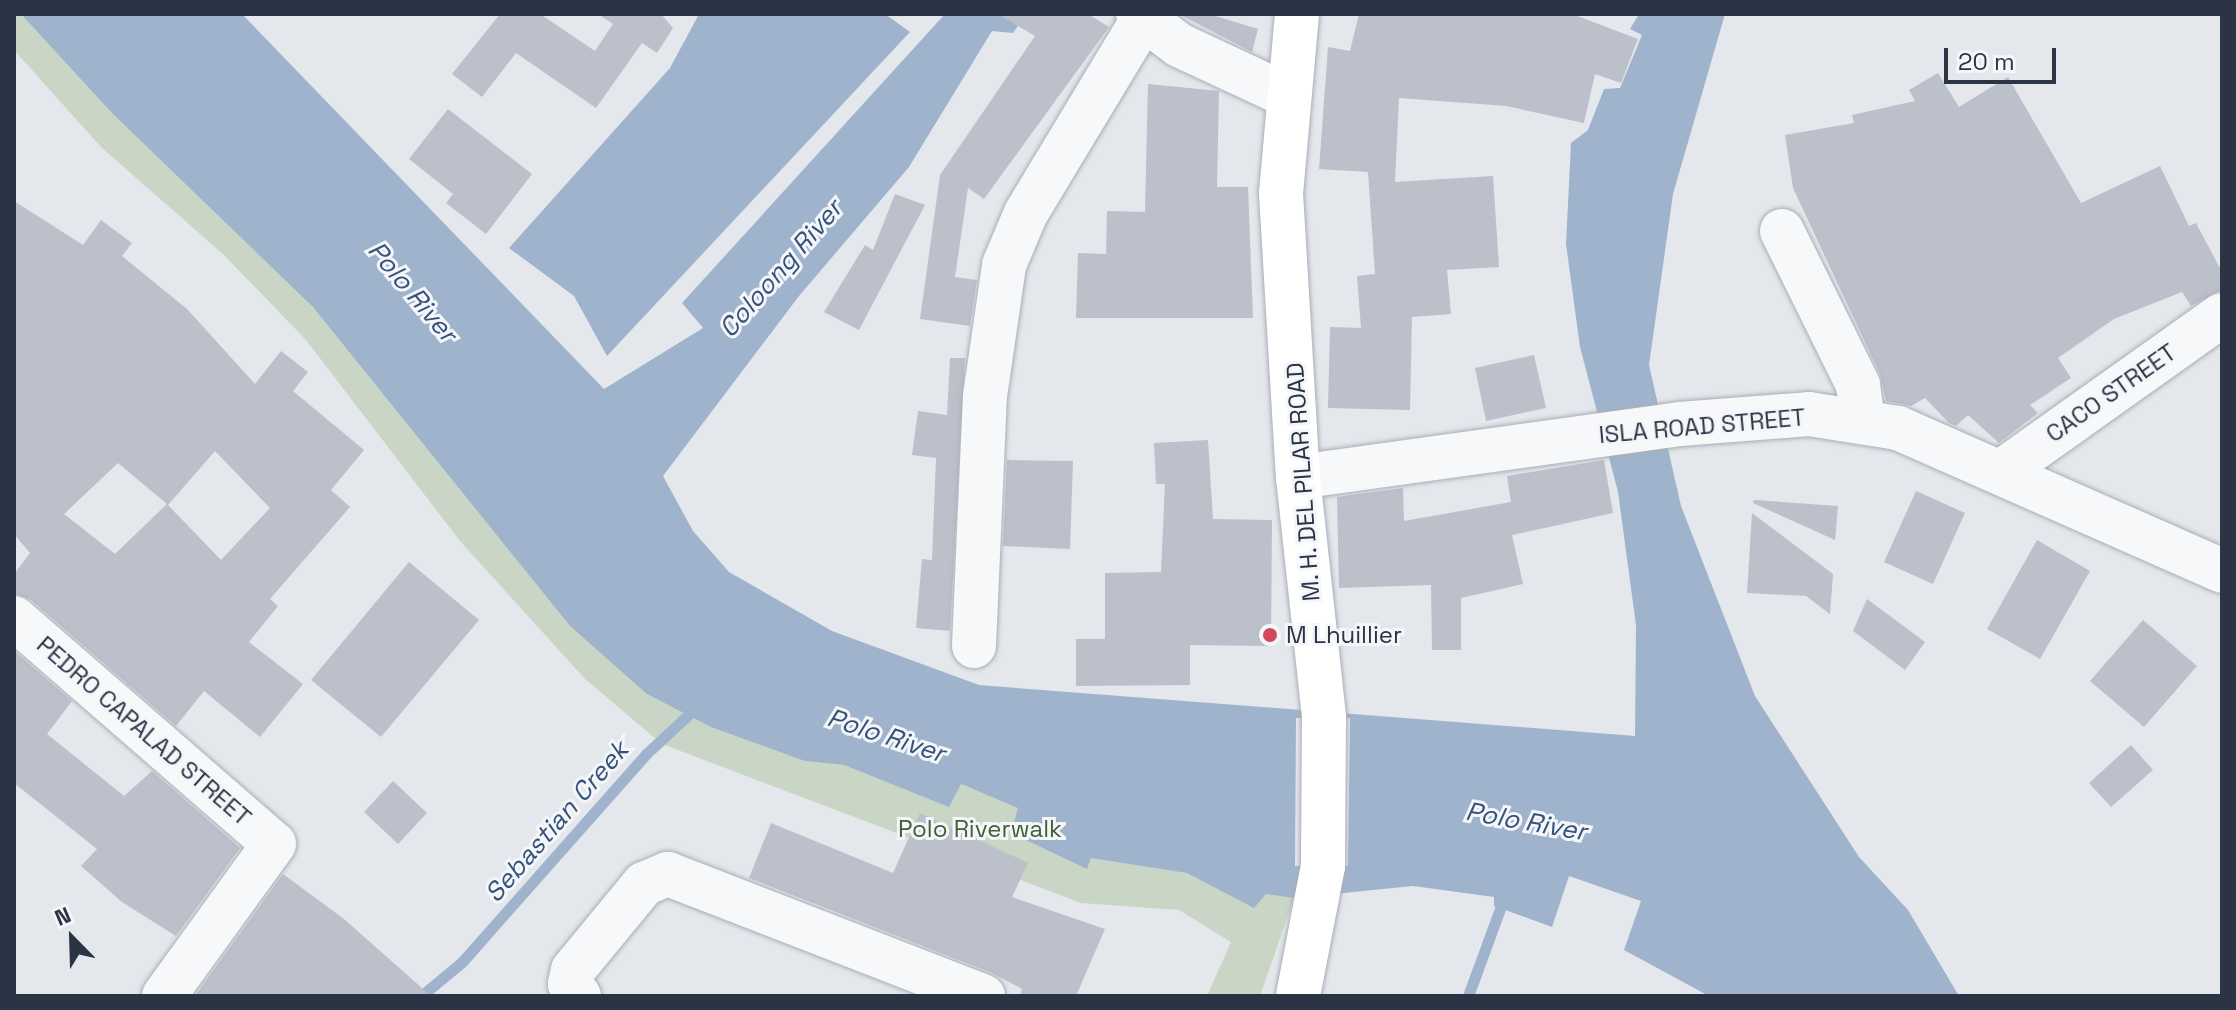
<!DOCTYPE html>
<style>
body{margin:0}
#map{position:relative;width:2236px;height:1010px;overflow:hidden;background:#e4e7ec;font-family:"Space Grotesk",sans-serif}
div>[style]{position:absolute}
.green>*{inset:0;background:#c9d6c5}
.water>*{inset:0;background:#9fb4cc}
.pier>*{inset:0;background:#e4e7ec}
.stream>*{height:11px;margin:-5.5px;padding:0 5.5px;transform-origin:5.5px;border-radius:5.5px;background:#9fb4cc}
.building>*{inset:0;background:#bbc0ca}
.roads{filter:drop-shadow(0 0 2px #a9aeb7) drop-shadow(0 0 2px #a9aeb7)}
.minor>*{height:44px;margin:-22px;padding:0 22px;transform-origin:22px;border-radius:22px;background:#f7f8fa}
.major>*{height:44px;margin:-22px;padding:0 22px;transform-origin:22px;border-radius:22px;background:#fff}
.dots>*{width:22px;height:22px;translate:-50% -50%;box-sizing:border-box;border:4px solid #f4f6f9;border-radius:50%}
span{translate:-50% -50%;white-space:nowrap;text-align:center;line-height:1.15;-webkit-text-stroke:6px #f4f6f9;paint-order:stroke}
.street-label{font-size:24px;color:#2b3445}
.poi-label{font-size:24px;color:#2b3445}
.left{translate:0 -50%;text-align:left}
.park-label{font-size:24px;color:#3f6138}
.water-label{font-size:26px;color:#34527a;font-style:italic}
.frame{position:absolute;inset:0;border:16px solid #2b3445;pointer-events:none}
.north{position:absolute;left:32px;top:898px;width:80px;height:80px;-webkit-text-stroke:6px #f4f6f9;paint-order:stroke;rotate:337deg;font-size:22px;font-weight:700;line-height:32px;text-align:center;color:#2b3445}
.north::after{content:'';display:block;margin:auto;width:28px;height:36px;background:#2b3445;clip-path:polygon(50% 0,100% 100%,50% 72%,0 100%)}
.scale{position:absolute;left:1944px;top:48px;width:112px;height:36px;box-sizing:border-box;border:4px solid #2b3445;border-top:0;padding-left:10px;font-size:24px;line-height:28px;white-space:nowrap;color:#2b3445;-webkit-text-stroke:6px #f4f6f9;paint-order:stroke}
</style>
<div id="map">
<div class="green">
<div style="clip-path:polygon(14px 14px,25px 17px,333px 309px,455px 481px,570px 626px,805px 761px,844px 765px,948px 806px,960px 784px,1187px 872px,1294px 898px,1260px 996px,1208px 994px,1231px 942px,1179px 910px,1081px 903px,662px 744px,585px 679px,460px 541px,306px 340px,224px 255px,101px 147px,14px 50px)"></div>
</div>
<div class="water">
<div style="clip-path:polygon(21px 14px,242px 14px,604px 389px,703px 328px,682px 303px,945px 14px,1026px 14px,1013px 33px,992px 31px,909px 167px,799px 296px,663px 476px,693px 531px,729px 572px,832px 631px,979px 685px,1635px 736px,1636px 625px,1618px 492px,1580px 347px,1566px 244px,1571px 143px,1588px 130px,1604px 89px,1620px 88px,1642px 35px,1630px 29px,1639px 14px,1725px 14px,1673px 194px,1649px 365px,1681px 506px,1755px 696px,1859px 857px,1908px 910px,1959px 996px,1709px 996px,1624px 950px,1641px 901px,1569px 876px,1552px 927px,1494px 906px,1494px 897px,1413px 886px,1294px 898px,1266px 894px,1254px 908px,1187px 873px,1091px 858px,1087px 869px,1011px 833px,1018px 808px,961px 784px,949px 807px,844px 765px,805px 761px,711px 727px,647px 694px,570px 626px,313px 307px,112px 113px)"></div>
<div style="clip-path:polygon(699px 14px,885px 14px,910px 32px,607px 356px,574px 296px,509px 248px,670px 68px)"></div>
</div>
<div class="pier">
<div style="clip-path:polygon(1296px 718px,1350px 718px,1348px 866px,1295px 866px)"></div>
</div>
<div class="stream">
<div style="left:421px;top:996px;width:53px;rotate:-39.7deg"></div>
<div style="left:462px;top:962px;width:278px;rotate:-48.5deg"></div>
<div style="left:646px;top:754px;width:72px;rotate:-42.8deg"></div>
<div style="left:1468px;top:996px;width:108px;rotate:-69.9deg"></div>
</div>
<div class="building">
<div style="clip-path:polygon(500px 14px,540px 14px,595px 51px,613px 24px,598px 14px,661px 14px,673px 28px,657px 53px,642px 43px,596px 108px,516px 53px,482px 97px,452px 74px)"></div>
<div style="clip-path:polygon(998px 14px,1088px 14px,1109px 27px,984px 199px,968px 188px,955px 277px,977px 280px,970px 326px,920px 319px,940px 175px,1035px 36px)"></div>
<div style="clip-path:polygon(1179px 14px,1209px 14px,1258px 29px,1252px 52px)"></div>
<div style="clip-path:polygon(1359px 14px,1572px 14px,1638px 39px,1621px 83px,1595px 74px,1584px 123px,1506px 106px,1399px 98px,1395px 182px,1493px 176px,1499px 267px,1447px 270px,1451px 314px,1412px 317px,1410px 410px,1328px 408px,1330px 327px,1361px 328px,1357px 276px,1375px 274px,1368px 172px,1319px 169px,1328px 47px,1350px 51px)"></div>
<div style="clip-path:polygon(1938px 73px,1959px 107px,2008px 77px,2081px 203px,2160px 166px,2189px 226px,2196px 223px,2222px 272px,2222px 290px,2191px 306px,2182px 292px,2114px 319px,2058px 358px,2071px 378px,2030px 405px,2038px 413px,1999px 443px,1968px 415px,1956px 426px,1949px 423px,1925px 398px,1911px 406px,1886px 401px,1880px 374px,1793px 188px,1785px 135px,1854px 123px,1852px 115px,1915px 101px,1909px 90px)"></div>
<div style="clip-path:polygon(1148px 84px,1219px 91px,1217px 187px,1248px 187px,1253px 318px,1076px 318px,1078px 253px,1106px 254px,1107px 211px,1145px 212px)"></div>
<div style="clip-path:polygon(448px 109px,532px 174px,486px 234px,446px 203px,453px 194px,409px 159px)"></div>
<div style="clip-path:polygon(895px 194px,925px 205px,859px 330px,824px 312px,865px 245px,873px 250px)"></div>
<div style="clip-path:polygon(evenodd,14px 201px,83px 245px,101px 220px,132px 243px,122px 256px,187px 309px,255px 384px,281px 351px,308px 372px,293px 391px,364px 450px,331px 490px,350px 507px,270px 599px,278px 606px,249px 642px,303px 684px,260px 737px,204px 691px,176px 726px,30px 599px,14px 594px,14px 574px,30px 553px,14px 534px,14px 201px,215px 451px,270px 508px,221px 560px,168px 505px,215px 451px,14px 201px,118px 463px,167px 504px,115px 554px,64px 514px,118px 463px)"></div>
<div style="clip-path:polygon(1534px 355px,1546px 408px,1486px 421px,1475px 368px)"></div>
<div style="clip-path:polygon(950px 358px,965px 358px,950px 631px,916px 628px,922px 559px,932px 560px,936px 458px,912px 455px,918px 411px,947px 415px)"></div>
<div style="clip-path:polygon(1208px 440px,1213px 519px,1272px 520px,1271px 646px,1190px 645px,1190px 685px,1076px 686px,1076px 639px,1105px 639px,1105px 573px,1161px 572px,1165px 484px,1156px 484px,1154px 443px)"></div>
<div style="clip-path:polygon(1007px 460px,1073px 461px,1070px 549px,1003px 546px)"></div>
<div style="clip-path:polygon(1604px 460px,1613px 513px,1512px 535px,1523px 584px,1461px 598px,1461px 650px,1432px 650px,1431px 585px,1339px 588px,1337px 497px,1403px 488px,1404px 521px,1511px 502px,1507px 476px)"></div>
<div style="clip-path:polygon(1916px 491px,1965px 513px,1933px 584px,1884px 562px)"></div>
<div style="clip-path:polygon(1754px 500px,1838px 506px,1835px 540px,1753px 503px)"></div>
<div style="clip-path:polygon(1752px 513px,1833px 574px,1830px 614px,1806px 596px,1747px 593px)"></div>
<div style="clip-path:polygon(2037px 540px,2090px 571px,2040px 659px,1987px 629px)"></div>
<div style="clip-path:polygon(409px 562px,479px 620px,381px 737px,311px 680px)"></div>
<div style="clip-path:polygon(1867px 599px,1925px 642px,1905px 670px,1853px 631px)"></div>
<div style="clip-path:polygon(2143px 620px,2197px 666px,2144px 727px,2090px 681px)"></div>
<div style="clip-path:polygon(14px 651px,72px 701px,47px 734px,124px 796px,152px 771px,240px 848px,176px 936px,122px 902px,81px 866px,97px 849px,14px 783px)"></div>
<div style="clip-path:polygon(2131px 745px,2153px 770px,2111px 807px,2089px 783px)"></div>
<div style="clip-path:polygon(393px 781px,427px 813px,398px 844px,364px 812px)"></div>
<div style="clip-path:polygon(920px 813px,1028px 863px,1012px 897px,1105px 929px,1076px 996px,1020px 996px,1022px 989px,992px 973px,749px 878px,771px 823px,893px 873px)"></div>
<div style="clip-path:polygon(283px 874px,344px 919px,431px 996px,195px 996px)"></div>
</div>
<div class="roads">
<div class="minor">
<div style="left:1138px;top:14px;width:51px;rotate:37.1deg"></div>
<div style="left:1179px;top:45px;width:118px;rotate:25deg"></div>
<div style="left:1782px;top:231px;width:172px;rotate:63.7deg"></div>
<div style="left:1858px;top:385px;width:35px;rotate:82deg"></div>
<div style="left:2001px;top:472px;width:271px;rotate:-35.4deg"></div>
<div style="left:1298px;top:477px;width:386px;rotate:-7.9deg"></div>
<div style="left:1680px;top:424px;width:129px;rotate:-4.4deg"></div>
<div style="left:1809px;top:414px;width:90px;rotate:8.9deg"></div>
<div style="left:1898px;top:428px;width:354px;rotate:23.8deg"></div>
<div style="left:14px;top:618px;width:344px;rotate:41deg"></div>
<div style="left:274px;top:844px;width:188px;rotate:125.9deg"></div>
<div style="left:974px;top:646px;width:250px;rotate:-87.5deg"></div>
<div style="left:985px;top:396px;width:132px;rotate:-81.7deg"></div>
<div style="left:1004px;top:265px;width:56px;rotate:-67.1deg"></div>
<div style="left:1026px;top:213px;width:227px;rotate:-58.9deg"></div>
<div style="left:579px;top:996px;width:15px;rotate:-127deg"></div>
<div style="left:570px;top:984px;width:14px;rotate:-78deg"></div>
<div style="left:573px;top:970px;width:112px;rotate:-50.5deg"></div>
<div style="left:644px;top:884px;width:26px;rotate:-23deg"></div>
<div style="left:668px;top:874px;width:338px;rotate:21.2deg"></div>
</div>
<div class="major">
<div style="left:1297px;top:14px;width:180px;rotate:95.1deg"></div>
<div style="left:1281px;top:193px;width:285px;rotate:86.6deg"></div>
<div style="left:1298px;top:477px;width:242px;rotate:83.8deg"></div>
<div style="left:1324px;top:718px;width:148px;rotate:90.4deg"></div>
<div style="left:1323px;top:866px;width:132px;rotate:100.9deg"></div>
</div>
</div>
<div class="dots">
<div style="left:1270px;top:635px;background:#d1495b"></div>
</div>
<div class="street-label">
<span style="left:2111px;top:393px;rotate:-35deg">CACO STREET</span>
<span style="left:1702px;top:426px;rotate:-5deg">ISLA ROAD STREET</span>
<span style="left:1303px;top:482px;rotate:-94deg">M. H. DEL PILAR ROAD</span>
<span style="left:144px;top:731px;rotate:41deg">PEDRO CAPALAD STREET</span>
</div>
<div class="poi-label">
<span class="left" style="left:1286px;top:635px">M Lhuillier</span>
</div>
<div class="park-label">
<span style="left:980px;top:829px">Polo Riverwalk</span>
</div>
<div class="water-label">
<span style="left:781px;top:269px;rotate:-49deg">Coloong River</span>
<span style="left:412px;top:292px;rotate:50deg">Polo River</span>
<span style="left:886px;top:736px;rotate:18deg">Polo River</span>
<span style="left:557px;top:822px;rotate:-49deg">Sebastian Creek</span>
<span style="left:1526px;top:822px;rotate:10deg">Polo River</span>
</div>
<div class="frame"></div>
<div class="north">N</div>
<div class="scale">20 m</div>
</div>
